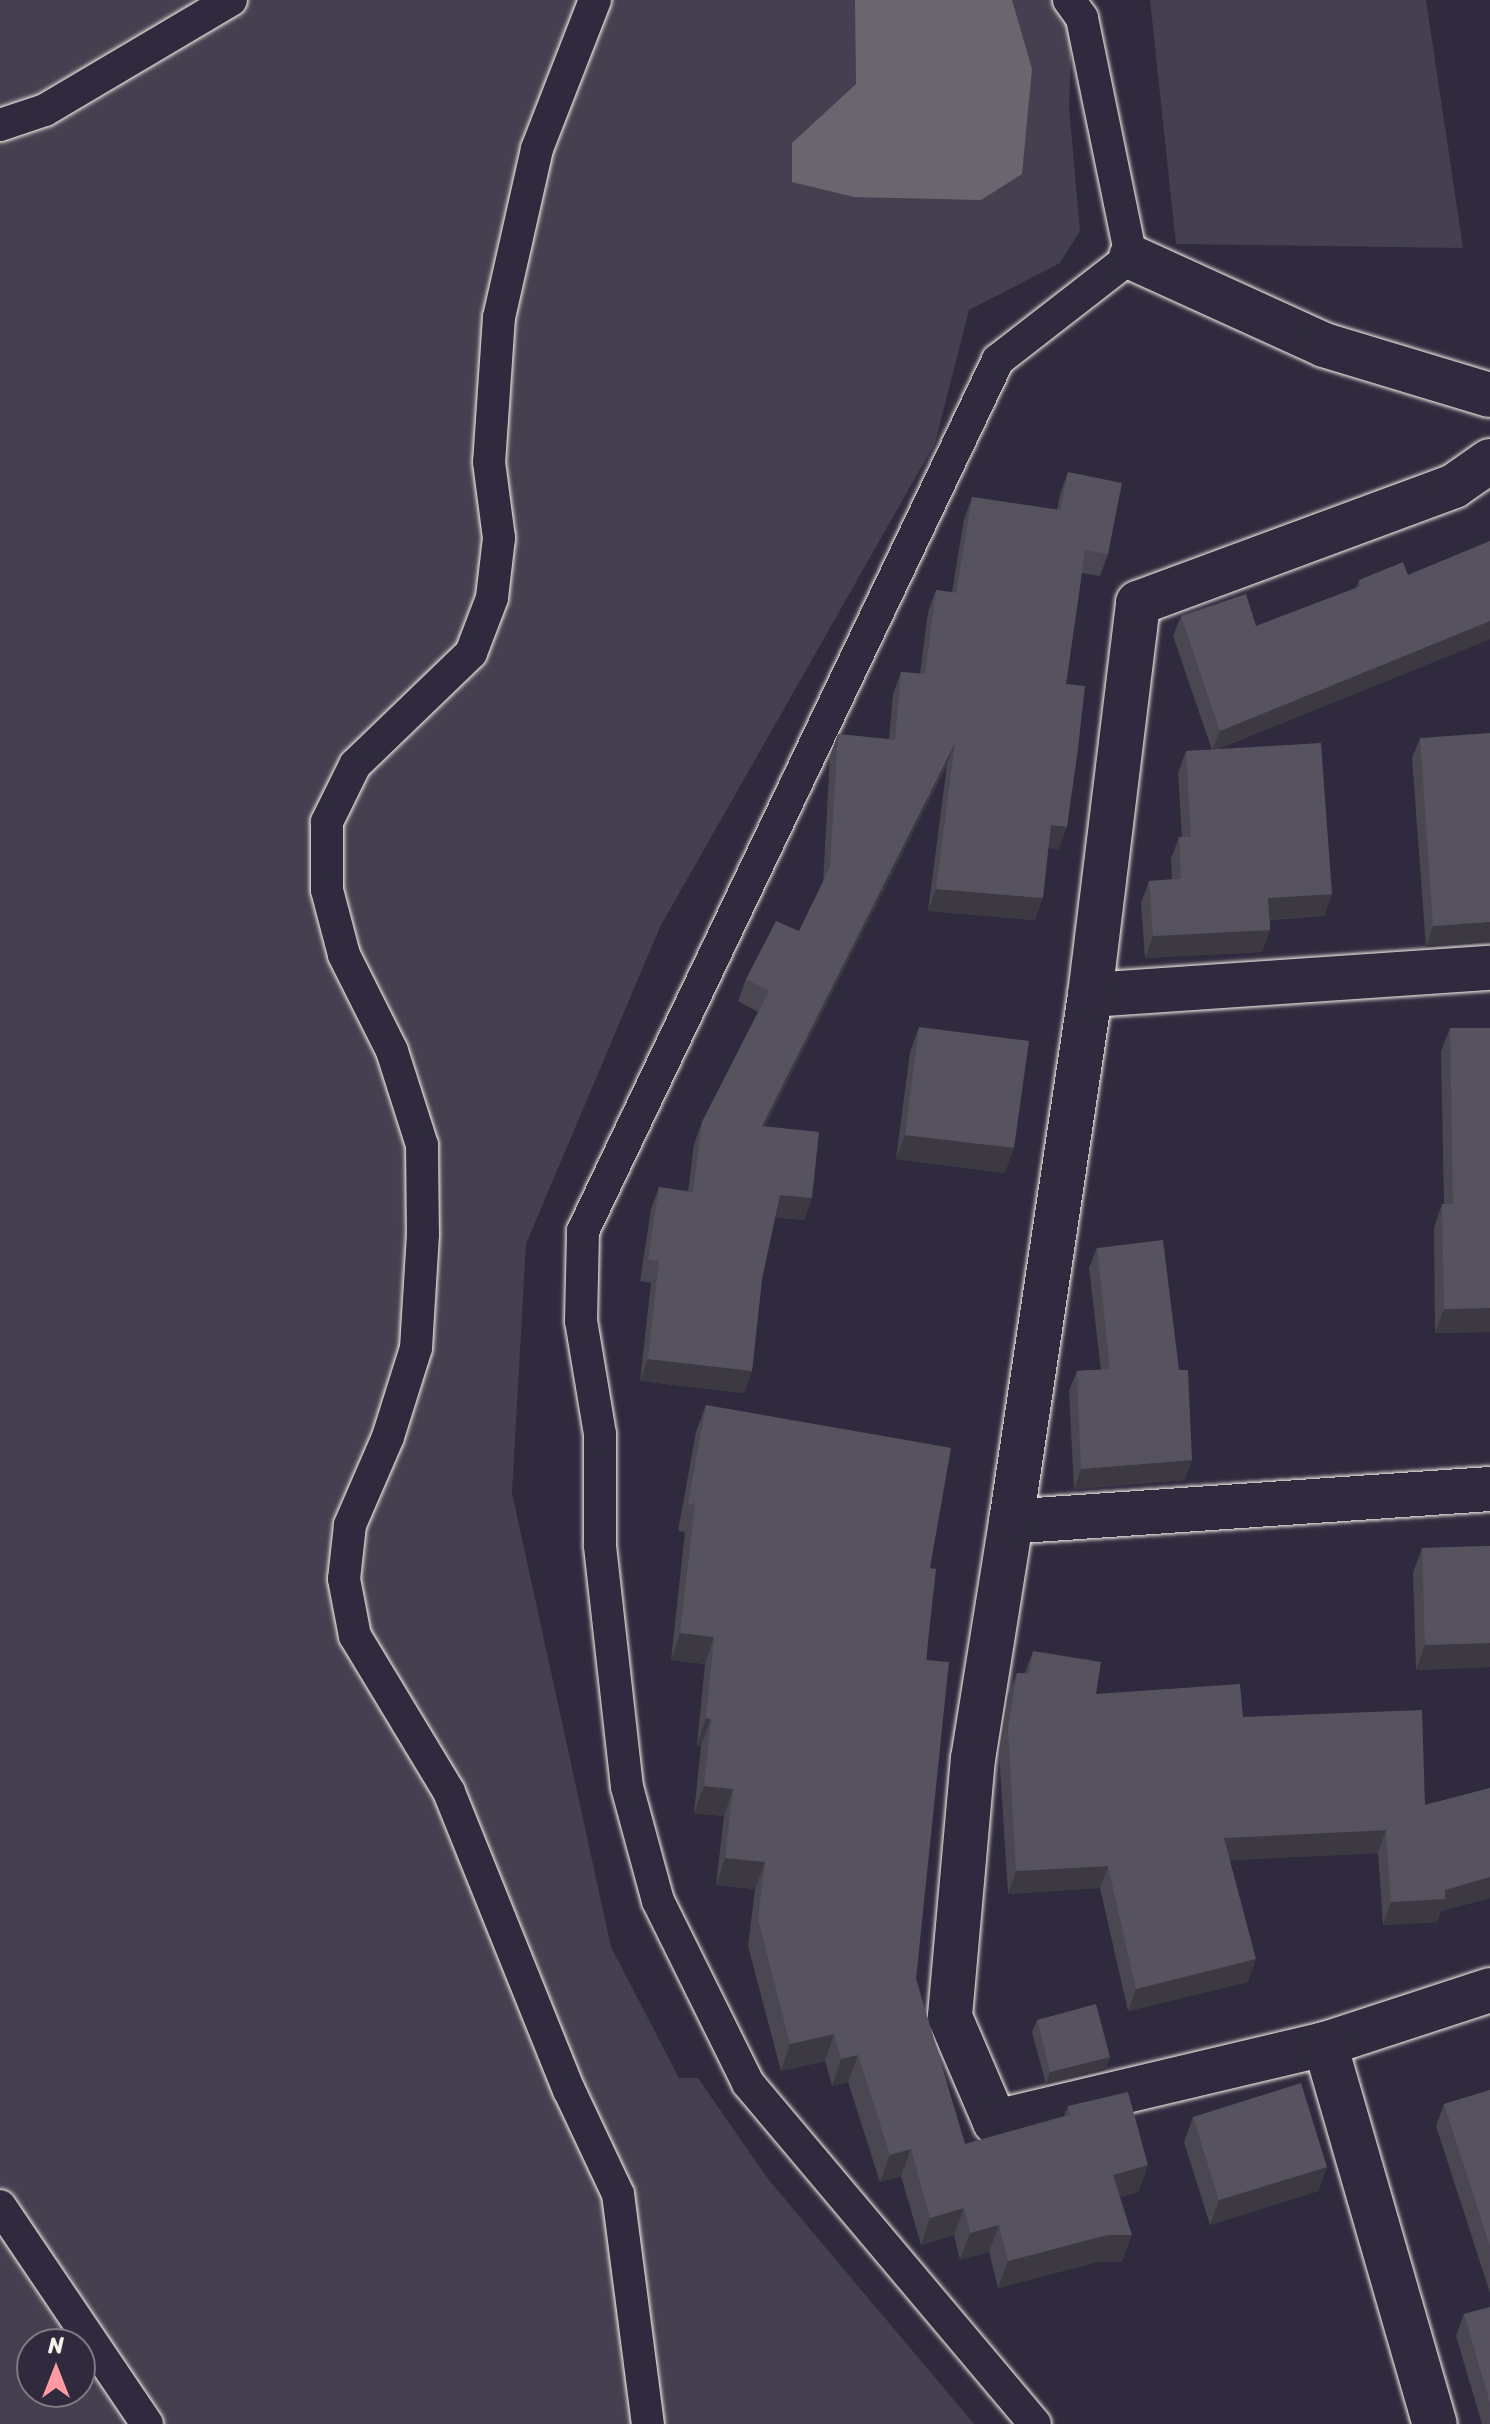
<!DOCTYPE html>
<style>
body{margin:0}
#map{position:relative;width:1490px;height:2424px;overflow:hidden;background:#2f2a3d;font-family:Sriracha,sans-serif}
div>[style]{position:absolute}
.green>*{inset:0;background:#454050}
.water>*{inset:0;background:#6a6670}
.roads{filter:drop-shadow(0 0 2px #f4f1e8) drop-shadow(0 0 2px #f4f1e8)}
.service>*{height:32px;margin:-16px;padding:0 16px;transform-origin:16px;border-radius:16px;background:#2f2a3d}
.minor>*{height:44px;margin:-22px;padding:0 22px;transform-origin:22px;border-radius:22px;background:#2f2a3d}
.wall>*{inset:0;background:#4a4752}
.shaded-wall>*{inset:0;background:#3c3942}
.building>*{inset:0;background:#56525f}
span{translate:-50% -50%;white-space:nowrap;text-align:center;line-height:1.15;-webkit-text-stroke:7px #2f2a3d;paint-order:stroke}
.north{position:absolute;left:16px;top:2328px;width:80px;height:80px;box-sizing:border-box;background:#2f2a3d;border:2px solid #7e7a81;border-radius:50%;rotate:0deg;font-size:22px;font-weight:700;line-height:32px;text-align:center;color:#f4f1e8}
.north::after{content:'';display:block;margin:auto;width:28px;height:36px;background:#ff9aa2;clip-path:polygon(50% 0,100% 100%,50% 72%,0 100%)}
</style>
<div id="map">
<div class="green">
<div style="clip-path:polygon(evenodd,0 0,1073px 0,1069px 107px,1080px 231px,1060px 263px,969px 310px,935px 443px,660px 927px,526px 1244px,512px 1493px,611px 1947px,679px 2078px,698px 2078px,768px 2179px,974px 2424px,0 2424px,0 0,32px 2344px,80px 2344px,80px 2392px,32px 2392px,32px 2344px)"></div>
<div style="clip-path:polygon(1150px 0,1426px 0,1463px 248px,1176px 244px)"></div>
</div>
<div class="water">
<div style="clip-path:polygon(855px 0,1012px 0,1032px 69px,1022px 174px,981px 200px,854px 197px,792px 182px,792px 143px,856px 84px)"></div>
</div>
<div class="roads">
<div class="service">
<div style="left:595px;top:0;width:160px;rotate:111.3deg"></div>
<div style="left:537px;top:149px;width:172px;rotate:102.7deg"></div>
<div style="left:499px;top:317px;width:145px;rotate:93.9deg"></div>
<div style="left:489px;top:462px;width:77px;rotate:82.5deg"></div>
<div style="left:499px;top:538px;width:60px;rotate:96.7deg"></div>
<div style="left:492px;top:598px;width:59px;rotate:110.9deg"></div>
<div style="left:471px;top:653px;width:161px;rotate:136deg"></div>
<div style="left:355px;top:765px;width:64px;rotate:116.2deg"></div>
<div style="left:327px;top:822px;width:68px;rotate:90deg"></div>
<div style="left:327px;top:890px;width:67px;rotate:75.3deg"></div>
<div style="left:344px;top:955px;width:107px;rotate:63.4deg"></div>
<div style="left:392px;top:1051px;width:99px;rotate:72.3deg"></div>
<div style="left:422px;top:1145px;width:89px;rotate:89.4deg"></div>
<div style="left:423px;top:1234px;width:114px;rotate:93.5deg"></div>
<div style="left:416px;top:1348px;width:93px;rotate:107.5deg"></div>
<div style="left:388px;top:1437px;width:96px;rotate:113.4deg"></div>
<div style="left:350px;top:1525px;width:54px;rotate:96.3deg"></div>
<div style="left:344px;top:1579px;width:58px;rotate:79.1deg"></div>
<div style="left:355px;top:1636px;width:182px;rotate:58.9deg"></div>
<div style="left:449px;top:1792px;width:321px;rotate:68.1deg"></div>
<div style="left:569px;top:2090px;width:115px;rotate:64.8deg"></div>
<div style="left:618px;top:2194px;width:232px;rotate:82.6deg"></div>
<div style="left:0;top:125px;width:47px;rotate:-18.4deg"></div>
<div style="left:45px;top:110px;width:216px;rotate:-30.6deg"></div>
<div style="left:0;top:2206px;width:263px;rotate:56deg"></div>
<div style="left:1035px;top:2424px;width:446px;rotate:-130.1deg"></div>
<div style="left:748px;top:2083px;width:203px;rotate:-116.3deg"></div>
<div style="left:658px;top:1901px;width:118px;rotate:-105.2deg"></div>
<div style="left:627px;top:1787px;width:244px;rotate:-96.4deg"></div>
<div style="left:600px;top:1545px;width:111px;rotate:-90deg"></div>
<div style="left:600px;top:1434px;width:115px;rotate:-99.5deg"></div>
<div style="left:581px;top:1321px;width:90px;rotate:-88.7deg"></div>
<div style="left:583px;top:1231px;width:965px;rotate:-64.52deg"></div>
<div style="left:998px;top:360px;width:168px;rotate:-37.8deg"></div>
<div style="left:1131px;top:257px;width:244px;rotate:-101.6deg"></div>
<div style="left:1082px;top:18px;width:22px;rotate:-126deg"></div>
</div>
<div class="minor">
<div style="left:1131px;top:257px;width:212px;rotate:24.5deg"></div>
<div style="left:1324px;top:345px;width:173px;rotate:16.8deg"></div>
<div style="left:1090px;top:995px;width:401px;rotate:-3.9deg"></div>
<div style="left:1490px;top:1489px;width:480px;rotate:176.1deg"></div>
<div style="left:1011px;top:1522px;width:239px;rotate:99.1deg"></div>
<div style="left:973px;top:1758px;width:260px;rotate:95.1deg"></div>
<div style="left:950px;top:2017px;width:114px;rotate:66.8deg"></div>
<div style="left:995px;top:2122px;width:339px;rotate:-13.3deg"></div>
<div style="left:1325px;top:2044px;width:174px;rotate:-18.1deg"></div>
<div style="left:1011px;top:1522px;width:533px;rotate:-81.47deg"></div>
<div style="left:1090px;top:995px;width:395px;rotate:-83deg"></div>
<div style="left:1138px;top:603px;width:337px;rotate:-20.3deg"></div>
<div style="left:1454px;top:486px;width:44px;rotate:-34.8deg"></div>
<div style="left:1325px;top:2044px;width:396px;rotate:73.9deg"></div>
</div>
</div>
<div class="wall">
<div style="clip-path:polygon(1068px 472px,1108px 554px,1100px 576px,1082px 573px,1066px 684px,1059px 849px,1048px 848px,1035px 920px,928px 911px,947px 765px,765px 1126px,812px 1198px,804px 1220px,775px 1217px,762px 1279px,752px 1371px,744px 1393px,640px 1381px,651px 1283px,640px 1281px,651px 1209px,659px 1187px,688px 1192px,694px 1144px,702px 1122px,758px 1012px,738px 1001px,746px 979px,799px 931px,823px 883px,830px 756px,838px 734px,889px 739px,893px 694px,901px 672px,920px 674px,928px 612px,936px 590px,952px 592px,964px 519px,972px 497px,1057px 510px,1060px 494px)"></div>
<div style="clip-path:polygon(1490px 541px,1490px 639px,1218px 749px,1332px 894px,1324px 916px,1270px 920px,1270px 930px,1262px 952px,1145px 958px,1141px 903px,1149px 881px,1172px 879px,1171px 859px,1179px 837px,1182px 837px,1178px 773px,1186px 751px,1212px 750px,1173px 636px,1181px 616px,1256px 626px,1356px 588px,1359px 580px,1408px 575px)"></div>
<div style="clip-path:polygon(1420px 738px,1490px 942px,1426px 947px,1412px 758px)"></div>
<div style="clip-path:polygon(919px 1027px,1005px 1173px,896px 1159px,910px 1052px)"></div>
<div style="clip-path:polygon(1450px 1028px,1490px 1028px,1490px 1332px,1435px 1333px,1434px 1228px,1442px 1204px,1444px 1204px,1441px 1051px)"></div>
<div style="clip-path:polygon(1097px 1248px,1179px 1370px,1192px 1460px,1184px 1480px,1074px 1489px,1069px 1391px,1077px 1371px,1101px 1370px,1089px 1268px)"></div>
<div style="clip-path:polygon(706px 1405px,930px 1568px,916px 1979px,965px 2144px,1064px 2116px,1068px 2106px,1148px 2165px,1138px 2192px,1120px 2197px,1122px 2262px,1097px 2262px,998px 2288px,989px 2252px,960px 2260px,954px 2235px,921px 2245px,901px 2176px,880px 2182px,848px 2082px,832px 2086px,825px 2061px,781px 2071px,748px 1946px,755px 1889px,716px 1885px,724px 1816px,694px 1813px,701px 1746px,697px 1745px,705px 1664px,671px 1660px,685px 1532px,678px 1531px,696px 1432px)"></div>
<div style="clip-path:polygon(1490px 1546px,1490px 1667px,1416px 1670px,1413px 1573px,1422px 1548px)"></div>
<div style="clip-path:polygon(1033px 1651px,1096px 1694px,1243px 1717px,1425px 1805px,1490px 1788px,1490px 1898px,1441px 1911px,1437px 1922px,1383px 1925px,1378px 1853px,1230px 1860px,1248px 1982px,1128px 2011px,1100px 1888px,1008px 1894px,999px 1751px,1008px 1695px,1017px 1673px,1025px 1673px)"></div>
<div style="clip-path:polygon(1037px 2020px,1110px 2057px,1105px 2070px,1046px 2084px,1032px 2032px)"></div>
<div style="clip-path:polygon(1490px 2090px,1490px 2293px,1436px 2126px,1444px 2104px)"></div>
<div style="clip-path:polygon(1193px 2117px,1327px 2167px,1318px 2191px,1210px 2225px,1184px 2142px)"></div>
<div style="clip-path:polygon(1490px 2307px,1490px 2424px,1482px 2424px,1456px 2336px,1464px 2314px)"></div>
</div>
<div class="shaded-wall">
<div style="clip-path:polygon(1490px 621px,1490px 639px,1212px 751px,1220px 731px)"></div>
<div style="clip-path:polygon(955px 743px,947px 765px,754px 1148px,762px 1126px)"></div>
<div style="clip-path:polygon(1051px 825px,1067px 827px,1059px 849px,1043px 847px)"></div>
<div style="clip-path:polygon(936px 889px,1043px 898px,1035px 920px,928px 911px)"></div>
<div style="clip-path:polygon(1332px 894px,1324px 916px,1260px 920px,1268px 898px)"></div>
<div style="clip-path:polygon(1490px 922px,1490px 942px,1426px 947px,1433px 926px)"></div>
<div style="clip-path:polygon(1270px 930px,1262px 952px,1145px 958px,1153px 936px)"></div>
<div style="clip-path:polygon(905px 1135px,1014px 1148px,1005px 1173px,896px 1159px)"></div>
<div style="clip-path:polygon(780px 1195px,812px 1198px,804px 1220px,772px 1217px)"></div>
<div style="clip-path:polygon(1490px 1308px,1490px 1332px,1435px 1333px,1444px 1309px)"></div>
<div style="clip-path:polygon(648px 1359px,752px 1371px,744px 1393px,640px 1381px)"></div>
<div style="clip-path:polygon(1192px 1460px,1184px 1480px,1074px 1489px,1081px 1469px)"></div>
<div style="clip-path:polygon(680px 1633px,714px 1637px,705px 1664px,671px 1660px)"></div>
<div style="clip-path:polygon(1490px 1643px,1490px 1667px,1416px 1670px,1425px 1645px)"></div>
<div style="clip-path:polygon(706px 1718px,711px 1719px,701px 1746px,697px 1745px)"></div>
<div style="clip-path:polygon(704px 1786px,733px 1789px,724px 1816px,694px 1813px)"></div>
<div style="clip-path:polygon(1386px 1830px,1378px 1853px,1216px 1861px,1224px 1838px)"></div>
<div style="clip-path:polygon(725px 1858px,765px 1862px,755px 1889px,716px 1885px)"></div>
<div style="clip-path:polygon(1108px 1866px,1100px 1888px,1008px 1894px,1016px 1871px)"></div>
<div style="clip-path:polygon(1490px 1877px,1490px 1898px,1441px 1911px,1437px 1922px,1383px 1925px,1391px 1902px)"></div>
<div style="clip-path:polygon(1256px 1959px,1248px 1982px,1128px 2011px,1136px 1989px)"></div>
<div style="clip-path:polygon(834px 2034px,825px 2061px,781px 2071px,790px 2044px)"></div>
<div style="clip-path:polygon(858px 2055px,848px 2082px,832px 2086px,841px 2059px)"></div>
<div style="clip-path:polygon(1110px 2057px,1105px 2070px,1046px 2084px,1050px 2072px)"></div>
<div style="clip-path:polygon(911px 2149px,901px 2176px,880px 2182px,890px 2155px)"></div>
<div style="clip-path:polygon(1148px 2165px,1138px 2192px,1103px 2202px,1113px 2175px)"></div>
<div style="clip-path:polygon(1327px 2167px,1318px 2191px,1210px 2225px,1219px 2200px)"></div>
<div style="clip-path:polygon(964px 2208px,954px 2235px,921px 2245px,930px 2218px)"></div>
<div style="clip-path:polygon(999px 2225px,989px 2252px,960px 2260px,970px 2233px)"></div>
<div style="clip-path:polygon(1107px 2235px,1132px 2235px,1122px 2262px,1097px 2262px,998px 2288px,1008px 2261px)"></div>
</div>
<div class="building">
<div style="clip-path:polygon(1068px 472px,1122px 483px,1108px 554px,1085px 550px,1066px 684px,1085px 686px,1078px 749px,1067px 827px,1051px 825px,1043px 898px,936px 889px,955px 743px,762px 1126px,819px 1132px,812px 1198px,780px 1195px,762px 1279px,752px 1371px,648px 1359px,659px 1261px,648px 1259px,659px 1187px,693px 1192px,702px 1122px,769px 991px,746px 979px,776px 921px,799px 931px,830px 867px,838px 734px,895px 740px,901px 672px,925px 674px,936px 590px,956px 593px,972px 497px,1060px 510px)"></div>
<div style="clip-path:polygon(1490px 541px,1490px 621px,1220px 731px,1181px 616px,1246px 594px,1256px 626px,1361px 586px,1359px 580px,1403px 562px,1408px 575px)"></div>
<div style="clip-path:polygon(1490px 733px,1490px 922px,1433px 926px,1420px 738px)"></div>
<div style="clip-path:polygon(1321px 743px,1332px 894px,1268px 898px,1270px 930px,1153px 936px,1149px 881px,1181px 879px,1179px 837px,1191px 837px,1186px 751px)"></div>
<div style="clip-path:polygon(919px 1027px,1029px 1041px,1014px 1148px,905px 1135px)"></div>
<div style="clip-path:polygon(1450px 1028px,1490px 1028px,1490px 1308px,1444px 1309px,1442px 1204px,1453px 1204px)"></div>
<div style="clip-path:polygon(1163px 1240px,1179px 1370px,1188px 1370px,1192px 1460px,1081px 1469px,1077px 1371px,1110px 1369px,1097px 1248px)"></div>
<div style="clip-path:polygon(706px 1405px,951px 1448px,930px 1568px,936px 1569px,926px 1660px,949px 1662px,916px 1979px,965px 2144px,1070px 2115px,1068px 2106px,1128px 2092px,1148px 2165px,1113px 2175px,1132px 2235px,1107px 2235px,1008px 2261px,999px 2225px,970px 2233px,964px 2208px,930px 2218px,911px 2149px,890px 2155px,858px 2055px,841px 2059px,834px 2034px,790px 2044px,758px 1919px,765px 1862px,725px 1858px,733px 1789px,704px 1786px,711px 1719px,706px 1718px,714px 1637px,680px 1633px,695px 1505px,688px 1504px)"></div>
<div style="clip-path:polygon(1490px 1546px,1490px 1643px,1425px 1645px,1422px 1548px)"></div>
<div style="clip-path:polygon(1033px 1651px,1101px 1662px,1096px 1694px,1240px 1684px,1243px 1717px,1422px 1710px,1425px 1805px,1490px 1788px,1490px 1877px,1445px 1890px,1445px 1899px,1391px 1902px,1386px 1830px,1224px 1838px,1256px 1959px,1136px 1989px,1108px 1866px,1016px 1871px,1008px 1728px,1017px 1673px,1029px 1674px)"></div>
<div style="clip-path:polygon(1096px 2004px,1110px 2057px,1050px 2072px,1037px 2020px)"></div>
<div style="clip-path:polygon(1301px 2083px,1327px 2167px,1219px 2200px,1193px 2117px)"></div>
<div style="clip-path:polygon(1490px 2090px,1490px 2246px,1444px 2104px)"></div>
<div style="clip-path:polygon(1490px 2307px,1490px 2403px,1464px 2314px)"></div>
</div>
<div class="north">N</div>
</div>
